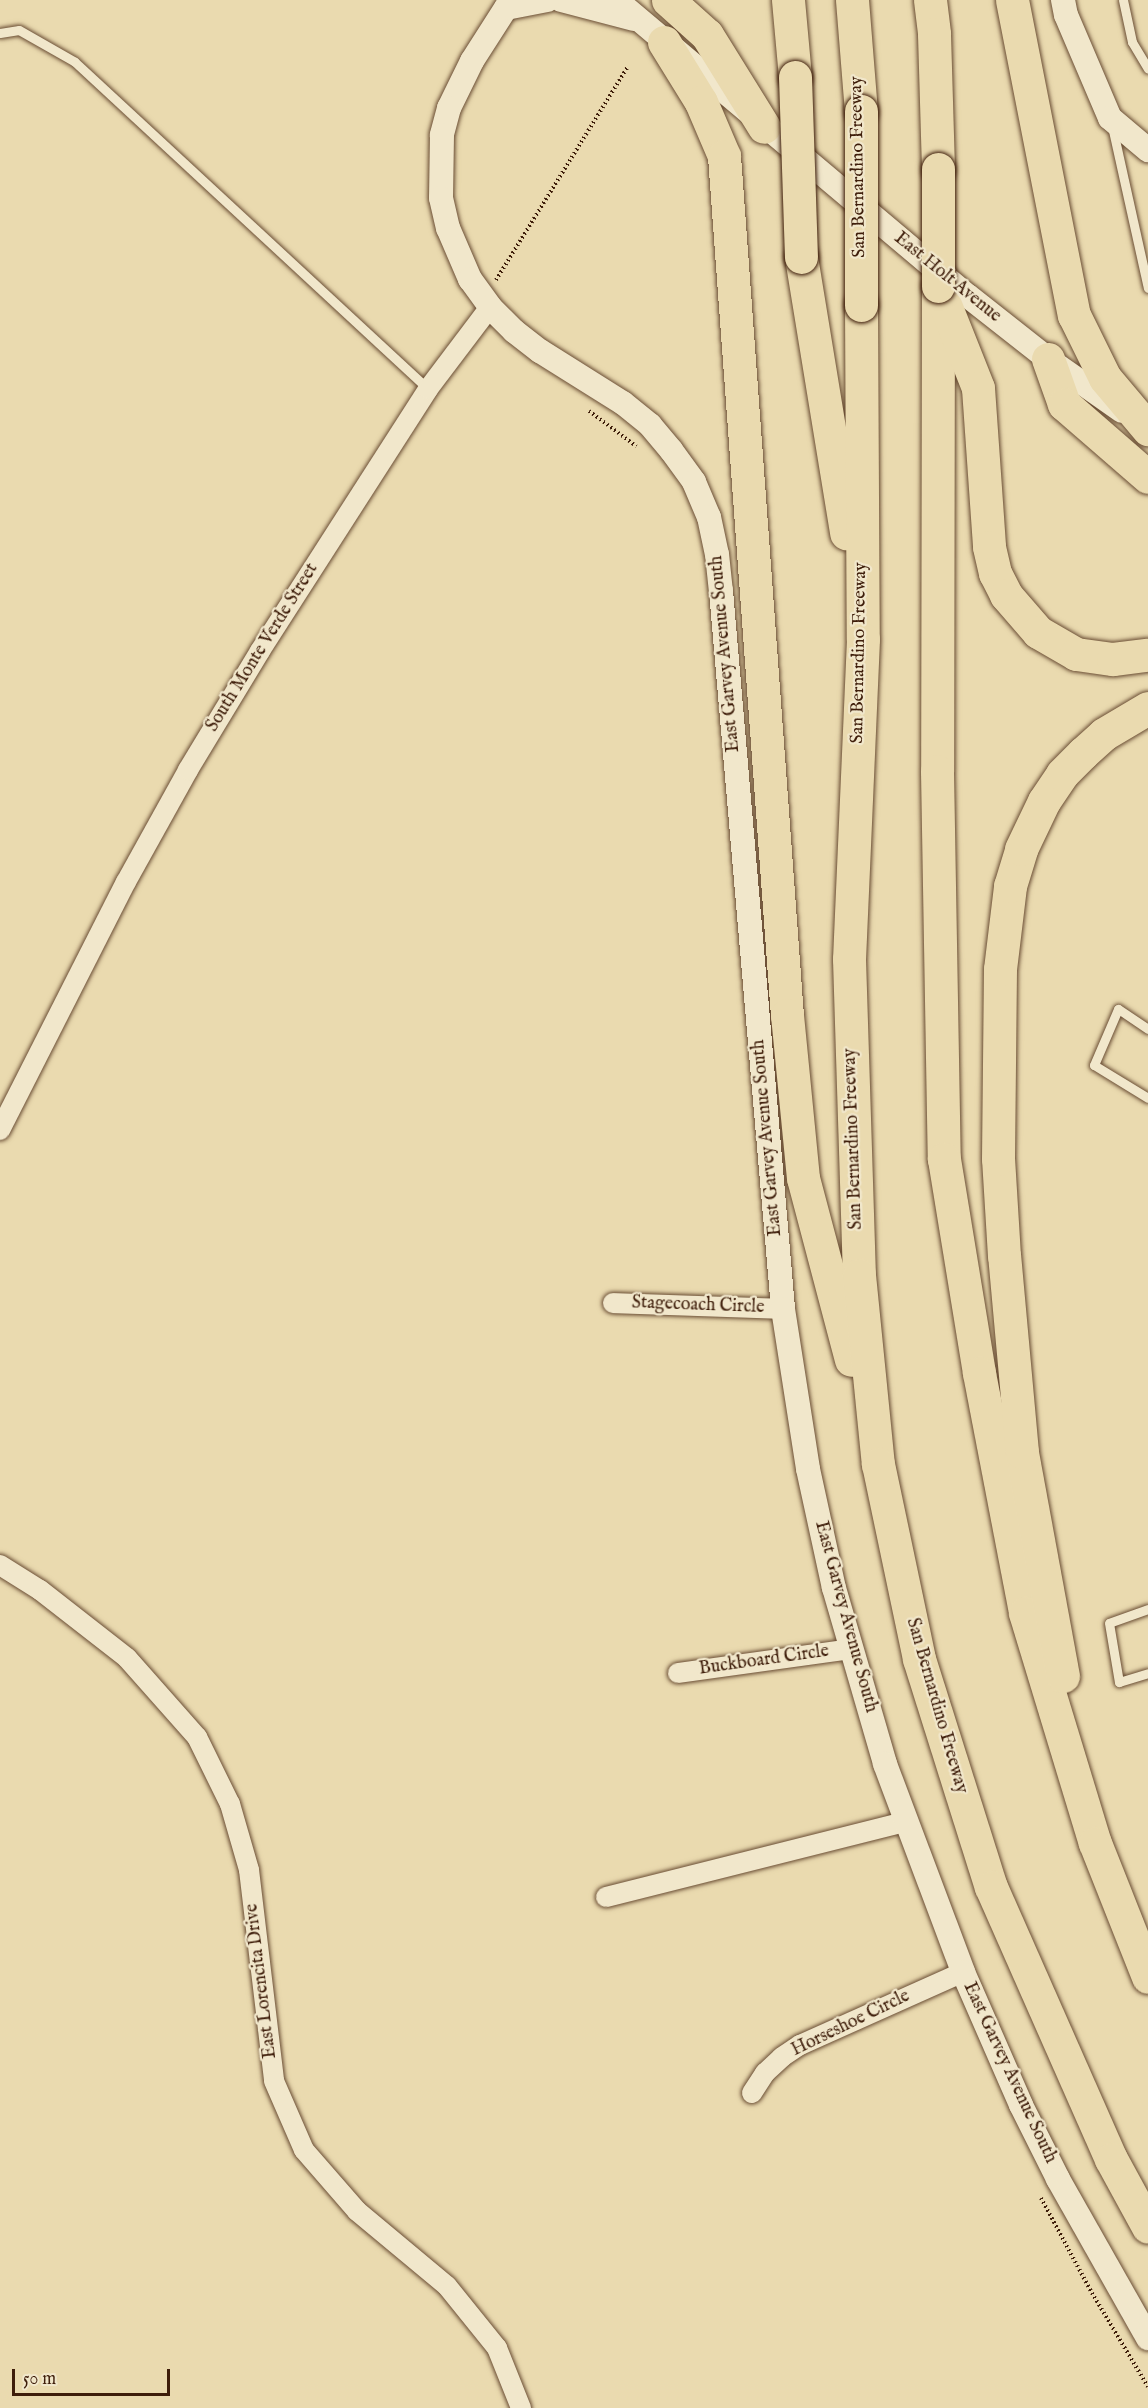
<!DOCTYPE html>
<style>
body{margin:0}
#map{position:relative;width:1148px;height:2408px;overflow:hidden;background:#eadaaf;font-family:"IM FELL English",serif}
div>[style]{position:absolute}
.path>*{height:4px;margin-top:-2px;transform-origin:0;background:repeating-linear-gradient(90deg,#3e1d0a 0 1.5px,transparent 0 4.5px)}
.roads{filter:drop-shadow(0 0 2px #694c33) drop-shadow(0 0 2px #694c33)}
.service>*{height:9px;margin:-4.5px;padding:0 4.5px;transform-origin:4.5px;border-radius:4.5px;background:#f1e7cb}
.minor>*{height:20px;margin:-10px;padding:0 10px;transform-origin:10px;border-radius:10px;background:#f1e7cb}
.tertiary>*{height:24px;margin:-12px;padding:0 12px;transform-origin:12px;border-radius:12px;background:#f1e7cb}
.motorway>*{height:33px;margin:-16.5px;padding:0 16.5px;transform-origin:16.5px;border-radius:16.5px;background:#eadaaf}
.bridges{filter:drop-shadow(0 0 2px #3e1d0a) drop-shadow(0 0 2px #3e1d0a)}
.motorway-bridge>*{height:33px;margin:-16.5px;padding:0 16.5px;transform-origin:16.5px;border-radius:16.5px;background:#eadaaf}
span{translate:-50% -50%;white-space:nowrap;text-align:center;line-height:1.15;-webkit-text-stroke:4.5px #f1e7cb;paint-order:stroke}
.street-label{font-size:18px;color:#3e1d0a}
.scale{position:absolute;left:12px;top:2369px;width:158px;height:27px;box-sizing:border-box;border:3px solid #3e1d0a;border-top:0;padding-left:8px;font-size:18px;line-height:21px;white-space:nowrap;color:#3e1d0a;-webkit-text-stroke:4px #f1e7cb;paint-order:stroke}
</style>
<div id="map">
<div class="path">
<div style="left:496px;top:280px;width:251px;rotate:-58.3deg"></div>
<div style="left:589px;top:411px;width:59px;rotate:36.7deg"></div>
<div style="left:1041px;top:2198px;width:108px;rotate:61.8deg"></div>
<div style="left:1092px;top:2293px;width:109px;rotate:59.2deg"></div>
</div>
<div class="roads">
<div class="service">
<div style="left:1123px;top:0;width:43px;rotate:77.9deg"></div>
<div style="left:1132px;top:42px;width:31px;rotate:59deg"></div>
<div style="left:0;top:33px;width:19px;rotate:-9deg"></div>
<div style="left:19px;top:30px;width:64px;rotate:29.7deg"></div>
<div style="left:75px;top:62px;width:481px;rotate:42.8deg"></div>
<div style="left:1112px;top:126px;width:166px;rotate:77.5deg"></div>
<div style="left:1148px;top:1029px;width:36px;rotate:-146deg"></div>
<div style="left:1118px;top:1009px;width:61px;rotate:113.2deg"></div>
<div style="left:1094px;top:1065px;width:63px;rotate:31.4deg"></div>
<div style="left:1148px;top:1609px;width:41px;rotate:160.3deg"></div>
<div style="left:1109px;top:1623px;width:60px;rotate:80.4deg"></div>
<div style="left:1119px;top:1682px;width:30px;rotate:-17deg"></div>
</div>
<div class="minor">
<div style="left:0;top:1130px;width:278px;rotate:-63.1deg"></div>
<div style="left:126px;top:882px;width:128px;rotate:-61deg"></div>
<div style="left:188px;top:770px;width:139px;rotate:-58.8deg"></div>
<div style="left:260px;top:651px;width:311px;rotate:-57.3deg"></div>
<div style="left:428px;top:389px;width:103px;rotate:-52.9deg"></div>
<div style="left:613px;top:1303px;width:170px;rotate:2deg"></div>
<div style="left:0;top:1565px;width:47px;rotate:32deg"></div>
<div style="left:40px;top:1590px;width:110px;rotate:38deg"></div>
<div style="left:127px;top:1658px;width:106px;rotate:48.5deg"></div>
<div style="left:197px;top:1737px;width:75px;rotate:63.8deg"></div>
<div style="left:230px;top:1804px;width:69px;rotate:73.9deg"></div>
<div style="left:249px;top:1870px;width:212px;rotate:83.2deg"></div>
<div style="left:274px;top:2081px;width:75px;rotate:66.5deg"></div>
<div style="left:304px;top:2150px;width:81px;rotate:49deg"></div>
<div style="left:357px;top:2211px;width:117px;rotate:39.8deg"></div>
<div style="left:447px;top:2286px;width:80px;rotate:51.1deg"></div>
<div style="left:497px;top:2348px;width:65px;rotate:68.2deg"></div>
<div style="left:678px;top:1673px;width:175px;rotate:-7.9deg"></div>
<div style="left:606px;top:1897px;width:308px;rotate:-14.1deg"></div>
<div style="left:752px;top:2093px;width:24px;rotate:-57deg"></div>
<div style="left:765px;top:2073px;width:23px;rotate:-43deg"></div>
<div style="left:782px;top:2057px;width:22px;rotate:-34deg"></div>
<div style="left:800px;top:2045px;width:179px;rotate:-24.1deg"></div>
</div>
<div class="tertiary">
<div style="left:511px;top:0;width:72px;rotate:122.6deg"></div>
<div style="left:472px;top:61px;width:52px;rotate:116.1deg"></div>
<div style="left:449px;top:108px;width:28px;rotate:105deg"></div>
<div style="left:442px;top:135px;width:63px;rotate:90.9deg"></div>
<div style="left:441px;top:198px;width:31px;rotate:77deg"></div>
<div style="left:448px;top:228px;width:56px;rotate:66.7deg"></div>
<div style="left:470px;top:279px;width:34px;rotate:54deg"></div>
<div style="left:490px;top:307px;width:34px;rotate:45deg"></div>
<div style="left:514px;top:331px;width:33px;rotate:38deg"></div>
<div style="left:540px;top:351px;width:98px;rotate:32.1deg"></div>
<div style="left:623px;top:403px;width:35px;rotate:39deg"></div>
<div style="left:650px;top:425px;width:33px;rotate:50deg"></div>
<div style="left:671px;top:450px;width:39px;rotate:54deg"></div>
<div style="left:694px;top:482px;width:38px;rotate:67deg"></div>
<div style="left:709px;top:517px;width:38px;rotate:78deg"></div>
<div style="left:717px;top:554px;width:37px;rotate:84deg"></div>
<div style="left:721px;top:591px;width:721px;rotate:85.06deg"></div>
<div style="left:783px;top:1309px;width:162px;rotate:81.1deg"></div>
<div style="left:808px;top:1469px;width:122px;rotate:77.7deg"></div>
<div style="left:834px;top:1588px;width:183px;rotate:73.8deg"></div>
<div style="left:885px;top:1764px;width:222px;rotate:69.4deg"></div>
<div style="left:963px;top:1972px;width:145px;rotate:66.4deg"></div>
<div style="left:1021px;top:2105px;width:83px;rotate:63.4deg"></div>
<div style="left:1058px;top:2179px;width:183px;rotate:60.5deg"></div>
<div style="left:561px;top:0;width:75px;rotate:14.6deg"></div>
<div style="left:616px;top:0;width:460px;rotate:40.1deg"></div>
<div style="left:968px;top:296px;width:102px;rotate:38.2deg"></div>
<div style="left:1048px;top:359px;width:90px;rotate:35.1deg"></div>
<div style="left:1063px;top:0;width:15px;rotate:79deg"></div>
<div style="left:1066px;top:15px;width:112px;rotate:66.9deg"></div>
<div style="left:1110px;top:118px;width:50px;rotate:40.1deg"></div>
<div style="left:506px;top:8px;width:42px;rotate:-11deg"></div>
</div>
<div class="motorway">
<div style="left:668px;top:0;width:52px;rotate:41.9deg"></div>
<div style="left:707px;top:35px;width:108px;rotate:58.2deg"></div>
<div style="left:788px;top:0;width:77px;rotate:84.8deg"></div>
<div style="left:852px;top:0;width:111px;rotate:85.4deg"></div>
<div style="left:930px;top:0;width:34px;rotate:83deg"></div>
<div style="left:934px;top:34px;width:135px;rotate:88.3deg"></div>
<div style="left:1012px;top:0;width:321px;rotate:78.9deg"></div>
<div style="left:1074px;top:315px;width:70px;rotate:63.8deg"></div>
<div style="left:1105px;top:378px;width:67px;rotate:49.9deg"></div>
<div style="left:664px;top:42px;width:70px;rotate:58.3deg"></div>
<div style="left:701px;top:102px;width:59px;rotate:66.9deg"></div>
<div style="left:724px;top:156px;width:861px;rotate:85.81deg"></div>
<div style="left:787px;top:1015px;width:164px;rotate:84.4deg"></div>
<div style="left:803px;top:1178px;width:188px;rotate:75.2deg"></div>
<div style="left:801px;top:257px;width:280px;rotate:80.7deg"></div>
<div style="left:938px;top:286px;width:485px;rotate:90.1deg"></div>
<div style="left:937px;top:771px;width:388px;rotate:89deg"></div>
<div style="left:944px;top:1159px;width:217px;rotate:80.7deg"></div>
<div style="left:979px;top:1373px;width:244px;rotate:79.1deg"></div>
<div style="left:1025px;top:1613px;width:240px;rotate:73.1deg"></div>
<div style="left:1095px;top:1843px;width:144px;rotate:68.4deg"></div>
<div style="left:861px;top:305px;width:334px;rotate:89.7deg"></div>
<div style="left:863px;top:639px;width:320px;rotate:92.5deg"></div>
<div style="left:849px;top:959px;width:316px;rotate:88.2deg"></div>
<div style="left:859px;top:1275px;width:190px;rotate:84.3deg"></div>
<div style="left:878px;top:1464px;width:199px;rotate:78.1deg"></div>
<div style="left:919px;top:1659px;width:239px;rotate:72.5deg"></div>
<div style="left:991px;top:1887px;width:297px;rotate:66.2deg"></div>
<div style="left:1111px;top:2159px;width:77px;rotate:61.4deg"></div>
<div style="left:946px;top:307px;width:87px;rotate:68.4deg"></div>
<div style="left:978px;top:388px;width:159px;rotate:86deg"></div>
<div style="left:989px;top:547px;width:27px;rotate:77deg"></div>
<div style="left:995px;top:573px;width:25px;rotate:63deg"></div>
<div style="left:1006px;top:595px;width:49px;rotate:49.1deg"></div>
<div style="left:1038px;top:632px;width:44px;rotate:30.1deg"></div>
<div style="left:1076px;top:654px;width:37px;rotate:8deg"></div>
<div style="left:1113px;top:659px;width:35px;rotate:-7deg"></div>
<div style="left:1048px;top:359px;width:48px;rotate:70.4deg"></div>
<div style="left:1064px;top:404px;width:111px;rotate:41deg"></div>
<div style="left:1063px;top:1676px;width:228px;rotate:-100.4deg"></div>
<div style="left:1022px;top:1452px;width:197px;rotate:-95.2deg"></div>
<div style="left:1004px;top:1256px;width:97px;rotate:-93.5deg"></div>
<div style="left:998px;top:1159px;width:190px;rotate:-89.4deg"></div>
<div style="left:1000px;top:969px;width:84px;rotate:-83.1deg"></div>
<div style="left:1010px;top:886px;width:39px;rotate:-73deg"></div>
<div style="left:1021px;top:849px;width:53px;rotate:-64.4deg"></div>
<div style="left:1044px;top:801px;width:32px;rotate:-56deg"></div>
<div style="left:1062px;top:774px;width:30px;rotate:-45deg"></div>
<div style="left:1083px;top:753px;width:28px;rotate:-42deg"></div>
<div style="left:1104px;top:734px;width:51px;rotate:-30.6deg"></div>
</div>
</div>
<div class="bridges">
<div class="motorway-bridge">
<div style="left:795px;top:77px;width:180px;rotate:88.1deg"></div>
<div style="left:938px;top:286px;width:117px;rotate:-90deg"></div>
<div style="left:861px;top:305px;width:194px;rotate:-90deg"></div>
</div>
</div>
<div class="street-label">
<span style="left:859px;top:167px;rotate:-91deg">San Bernardino Freeway</span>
<span style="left:947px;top:278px;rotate:39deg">East Holt Avenue</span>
<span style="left:263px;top:648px;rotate:-58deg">South Monte Verde Street</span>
<span style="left:860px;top:653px;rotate:-89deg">San Bernardino Freeway</span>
<span style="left:726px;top:654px;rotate:-95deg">East Garvey Avenue South</span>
<span style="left:768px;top:1138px;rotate:-95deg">East Garvey Avenue South</span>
<span style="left:854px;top:1139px;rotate:-92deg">San Bernardino Freeway</span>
<span style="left:698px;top:1306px;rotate:2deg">Stagecoach Circle</span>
<span style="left:845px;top:1617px;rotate:75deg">East Garvey Avenue South</span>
<span style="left:764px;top:1661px;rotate:-8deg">Buckboard Circle</span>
<span style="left:936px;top:1706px;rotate:74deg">San Bernardino Freeway</span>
<span style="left:262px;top:1981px;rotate:-97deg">East Lorencita Drive</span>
<span style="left:851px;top:2024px;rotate:-26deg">Horseshoe Circle</span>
<span style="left:1009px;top:2073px;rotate:65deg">East Garvey Avenue South</span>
</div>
<div class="scale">50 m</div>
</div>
